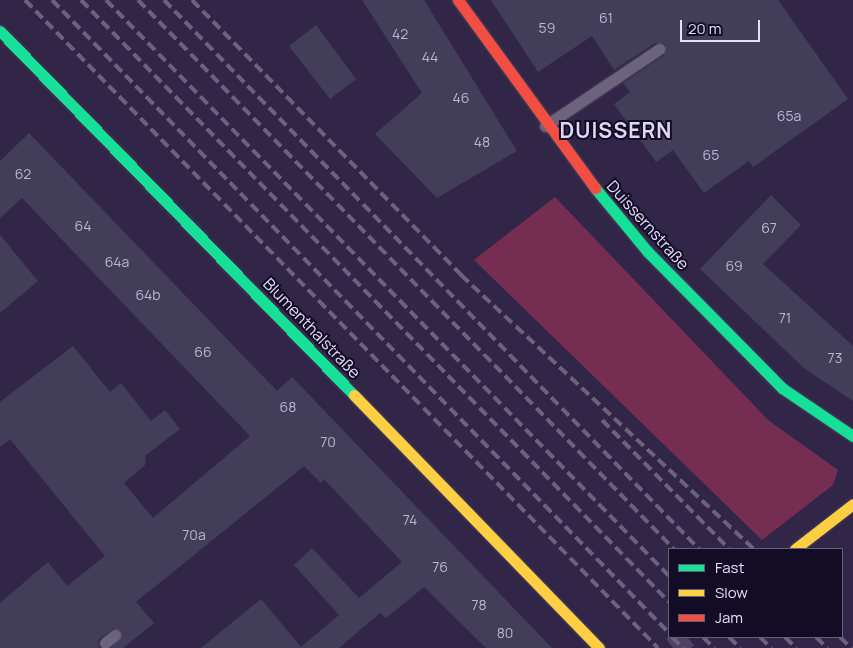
<!DOCTYPE html>
<meta charset="utf-8">
<style>
body{margin:0}
#map{position:relative;width:853px;height:648px;overflow:hidden;background:#322648;font-family:Manrope,sans-serif}
div>[style]{position:absolute}
.green>*{inset:0;background:#752e52}
.building>*{inset:0;background:#423e5a}
.street-tunnel>*{height:22px;margin-top:-11px;transform-origin:0;background:repeating-linear-gradient(90deg,#4d4263 0 22px,transparent 0 33px)}
.roads{filter:drop-shadow(0 0 1px #4b425d) drop-shadow(0 0 1px #4b425d)}
.lane>*{height:11px;margin:-5.5px;padding:0 5.5px;transform-origin:5.5px;border-radius:5.5px;background:#6c647e}
.fast>*{height:11px;margin:-5.5px;padding:0 5.5px;transform-origin:5.5px;border-radius:5.5px;background:#16e098}
.slow>*{height:11px;margin:-5.5px;padding:0 5.5px;transform-origin:5.5px;border-radius:5.5px;background:#ffcf43}
.jam>*{height:11px;margin:-5.5px;padding:0 5.5px;transform-origin:5.5px;border-radius:5.5px;background:#f24e42}
.rail>*{height:4px;margin-top:-2px;transform-origin:0;background:repeating-linear-gradient(90deg,#6b627d 0 10px,transparent 0 15px)}
span{translate:-50% -50%;white-space:nowrap;text-align:center;line-height:1.15;-webkit-text-stroke:4px #130c25;paint-order:stroke}
.number-label{font-size:14px;color:#bcb6d4}
.number-label span{-webkit-text-stroke-width:0}
.street-label{font-size:16px;color:#e4defc}
.district-label{font-size:21px;color:#ded8f5;font-weight:700;letter-spacing:1px}
.legend{position:absolute;left:668px;top:548px;width:175px;height:90px;box-sizing:border-box;background:#130c25;border:1px solid #67607b;margin:0;padding:6px 9px;list-style:none;font-size:15px;color:#e4defc}
.legend li{display:flex;align-items:center;gap:10px;height:25px}
.legend b{width:25px;border:1px solid #67607b}
.scale{position:absolute;left:680px;top:20px;width:80px;height:22px;box-sizing:border-box;border:2px solid #e4defc;border-top:0;padding-left:6px;font-size:15px;line-height:18px;white-space:nowrap;color:#e4defc;-webkit-text-stroke:4px #130c25;paint-order:stroke}
</style>
<div id="map">
<div class="green">
<div style="clip-path:polygon(555px 197px,768px 420px,838px 470px,833px 485px,762px 540px,474px 260px)"></div>
</div>
<div class="building">
<div style="clip-path:polygon(362px 0,424px 0,517px 151px,437px 198px,375px 134px,422px 93px)"></div>
<div style="clip-path:polygon(491px 0,778px 0,848px 99px,753px 167px,749px 161px,704px 193px,673px 150px,656px 162px,614px 104px,630px 92px,623px 83px,664px 55px,665px 44px,655px 43px,614px 70px,592px 36px,538px 72px)"></div>
<div style="clip-path:polygon(316px 25px,356px 79px,330px 99px,289px 46px)"></div>
<div style="clip-path:polygon(29px 133px,277px 391px,292px 377px,552px 648px,486px 648px,424px 587px,386px 618px,380px 613px,339px 648px,201px 648px,261px 599px,301px 647px,339px 615px,294px 565px,312px 548px,359px 598px,402px 562px,324px 479px,321px 483px,304px 466px,136px 602px,154px 623px,123px 648px,111px 648px,122px 637px,114px 628px,98px 640px,99px 648px,0 648px,0 603px,48px 562px,67px 586px,105px 556px,10px 439px,0 447px,0 402px,73px 346px,110px 392px,121px 383px,151px 421px,165px 410px,180px 429px,146px 455px,145px 465px,124px 483px,153px 518px,250px 436px,22px 198px,0 218px,0 161px)"></div>
<div style="clip-path:polygon(771px 195px,801px 225px,763px 264px,853px 346px,853px 401px,805px 369px,700px 269px)"></div>
<div style="clip-path:polygon(0 235px,38px 281px,0 313px)"></div>
</div>
<div class="street-tunnel">
<div style="left:673px;top:648px;width:18px;rotate:-38deg"></div>
</div>
<div class="roads">
<div class="lane">
<div style="left:545px;top:126px;width:138px;rotate:-34deg"></div>
<div style="left:105px;top:643px;width:13px;rotate:-39deg"></div>
</div>
<div class="fast">
<div style="left:0;top:31px;width:508px;rotate:45.8deg"></div>
<div style="left:595px;top:188px;width:83px;rotate:50.4deg"></div>
<div style="left:648px;top:252px;width:191px;rotate:45.4deg"></div>
<div style="left:782px;top:388px;width:86px;rotate:34.1deg"></div>
</div>
<div class="slow">
<div style="left:354px;top:395px;width:352px;rotate:45.9deg"></div>
<div style="left:795px;top:549px;width:73px;rotate:-37.8deg"></div>
</div>
<div class="jam">
<div style="left:458px;top:0;width:233px;rotate:53.9deg"></div>
</div>
</div>
<div class="rail">
<div style="left:25px;top:0;width:906px;rotate:45.67deg"></div>
<div style="left:52px;top:0;width:884px;rotate:45.73deg"></div>
<div style="left:81px;top:0;width:842px;rotate:45.67deg"></div>
<div style="left:106px;top:0;width:805px;rotate:45.65deg"></div>
<div style="left:138px;top:0;width:767px;rotate:45.69deg"></div>
<div style="left:164px;top:0;width:767px;rotate:45.74deg"></div>
<div style="left:192px;top:0;width:385px;rotate:45.6deg"></div>
<div style="left:461px;top:275px;width:401px;rotate:43.1deg"></div>
<div style="left:602px;top:420px;width:181px;rotate:45.4deg"></div>
<div style="left:672px;top:637px;width:16px;rotate:45deg"></div>
<div style="left:703px;top:637px;width:16px;rotate:45deg"></div>
<div style="left:729px;top:637px;width:16px;rotate:45deg"></div>
<div style="left:760px;top:637px;width:16px;rotate:45deg"></div>
<div style="left:785px;top:637px;width:16px;rotate:45deg"></div>
<div style="left:816px;top:637px;width:16px;rotate:45deg"></div>
<div style="left:840px;top:637px;width:16px;rotate:45deg"></div>
</div>
<div class="number-label">
<span style="left:606px;top:18px">61</span>
<span style="left:547px;top:28px">59</span>
<span style="left:400px;top:34px">42</span>
<span style="left:430px;top:57px">44</span>
<span style="left:461px;top:98px">46</span>
<span style="left:789px;top:116px">65a</span>
<span style="left:482px;top:142px">48</span>
<span style="left:711px;top:155px">65</span>
<span style="left:23px;top:174px">62</span>
<span style="left:83px;top:226px">64</span>
<span style="left:769px;top:228px">67</span>
<span style="left:117px;top:262px">64a</span>
<span style="left:734px;top:266px">69</span>
<span style="left:148px;top:295px">64b</span>
<span style="left:785px;top:318px">71</span>
<span style="left:203px;top:352px">66</span>
<span style="left:835px;top:358px">73</span>
<span style="left:288px;top:407px">68</span>
<span style="left:328px;top:442px">70</span>
<span style="left:410px;top:520px">74</span>
<span style="left:194px;top:535px">70a</span>
<span style="left:440px;top:567px">76</span>
<span style="left:479px;top:605px">78</span>
<span style="left:505px;top:633px">80</span>
</div>
<div class="street-label">
<span style="left:648px;top:225px;rotate:48deg">Duissernstraße</span>
<span style="left:312px;top:328px;rotate:46deg">Blumenthalstraße</span>
</div>
<div class="district-label">
<span style="left:616px;top:130px">DUISSERN</span>
</div>
<ul class="legend">
<li><b style="height:6px;background:#16e098"></b>Fast</li>
<li><b style="height:6px;background:#ffcf43"></b>Slow</li>
<li><b style="height:6px;background:#f24e42"></b>Jam</li>
</ul>
<div class="scale">20 m</div>
</div>
